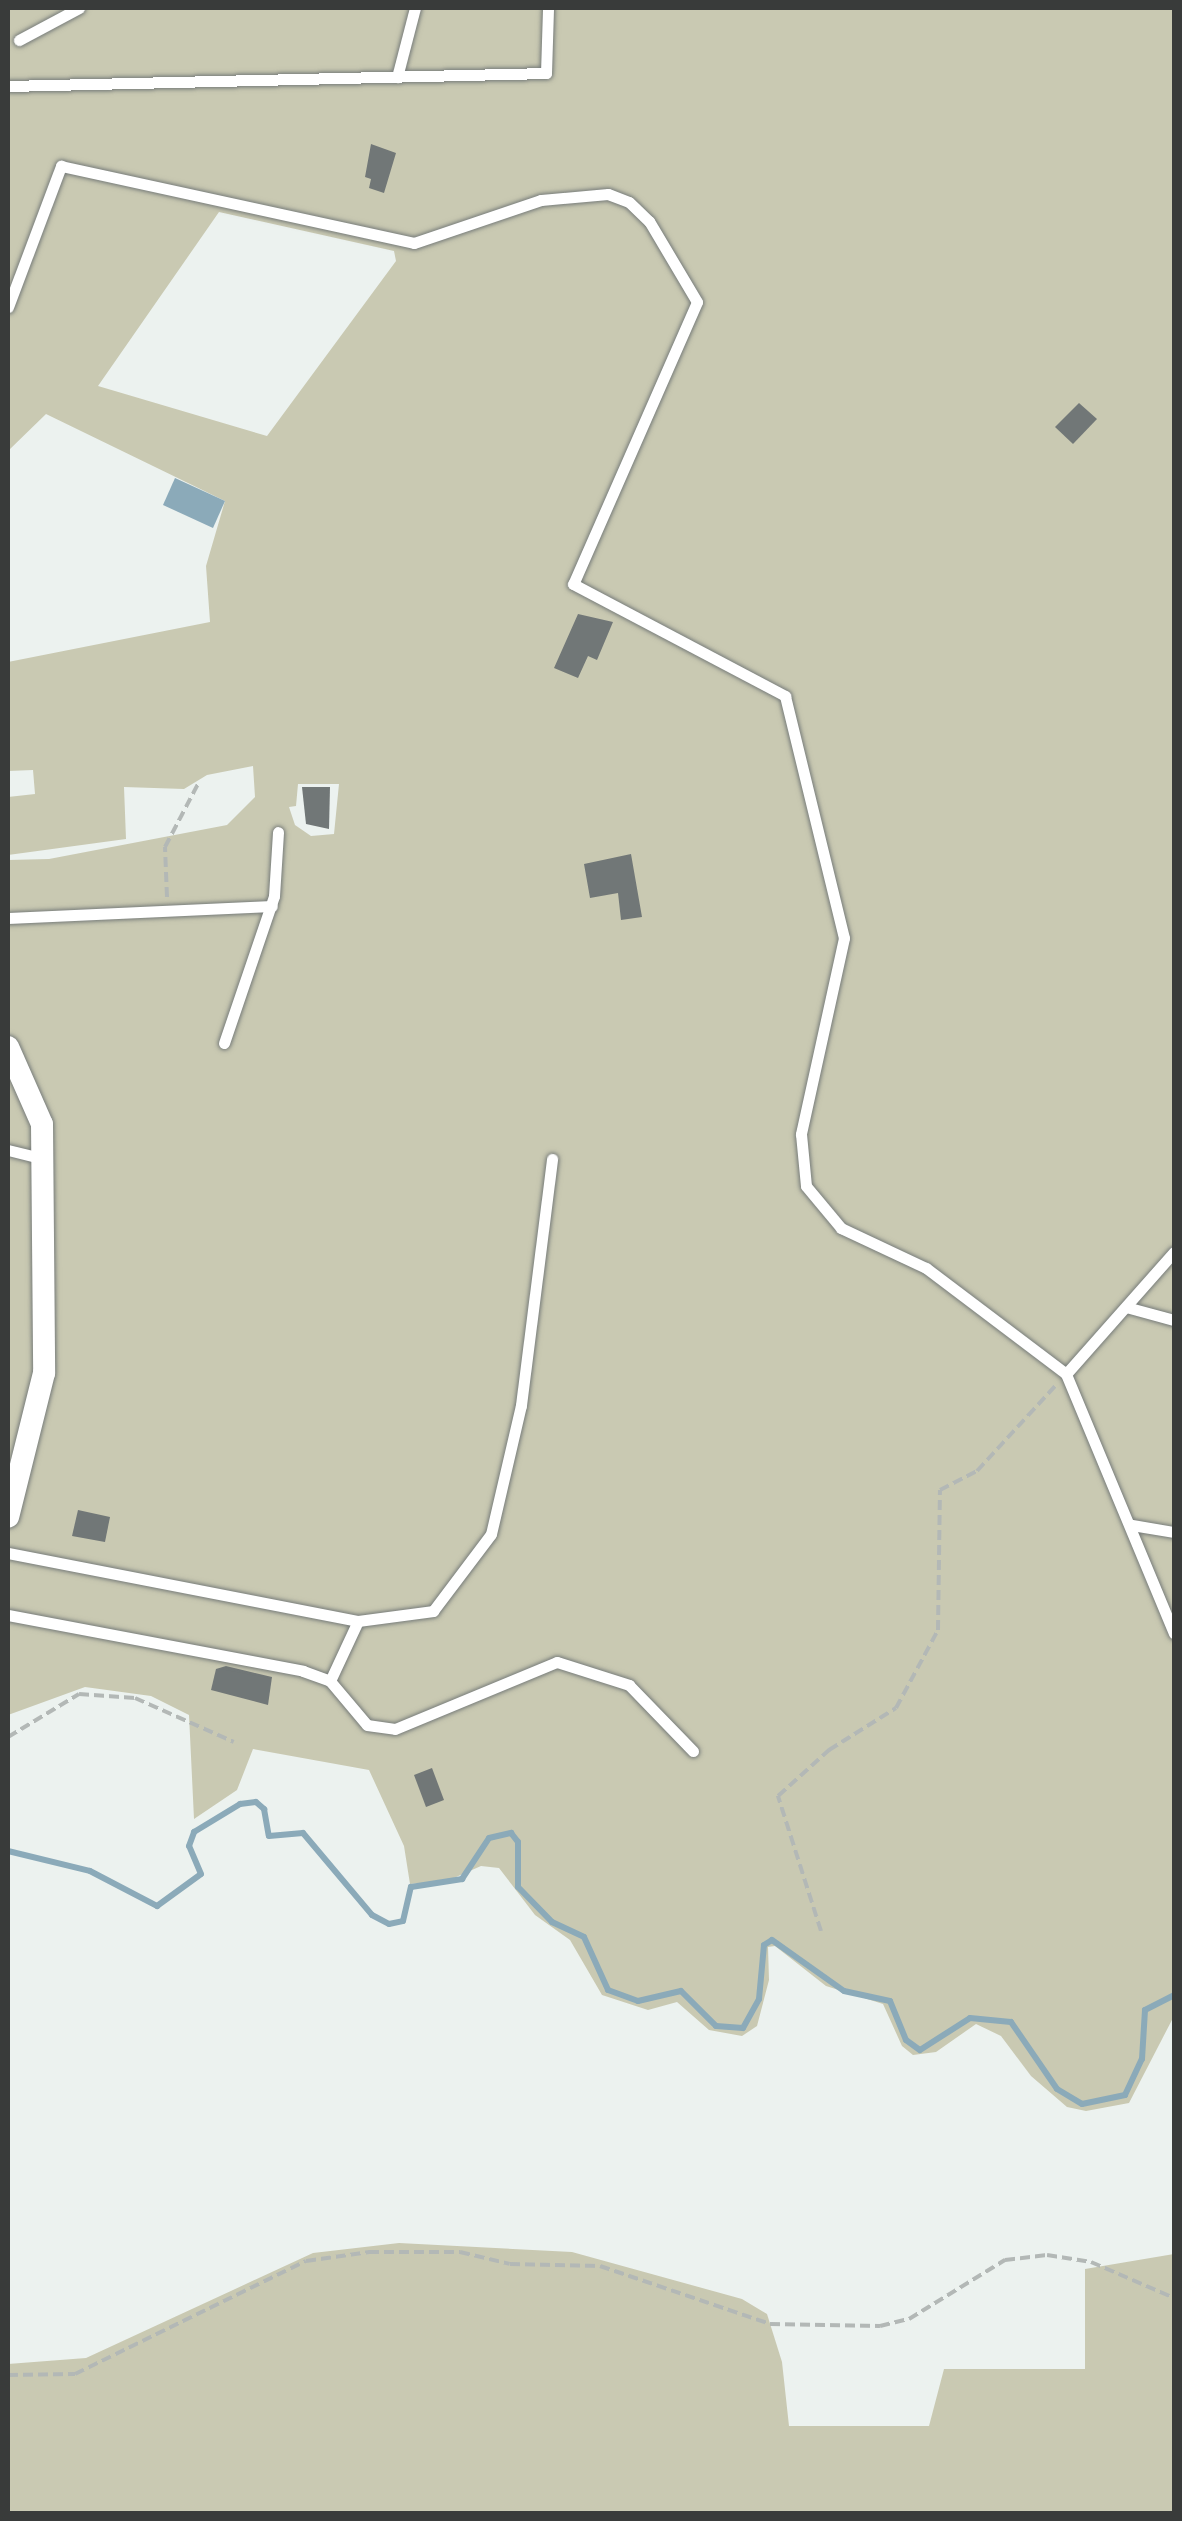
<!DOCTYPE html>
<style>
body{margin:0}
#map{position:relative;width:1182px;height:2521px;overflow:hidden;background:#ecf2ef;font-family:Jost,sans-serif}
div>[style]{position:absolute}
.green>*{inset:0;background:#c9c9b2}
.water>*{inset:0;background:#8baab9}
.stream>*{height:6px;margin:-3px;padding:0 3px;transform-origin:3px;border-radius:3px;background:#8baab9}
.building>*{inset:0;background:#717777}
.path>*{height:4px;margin-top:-2px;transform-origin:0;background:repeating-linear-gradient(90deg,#b3b8b6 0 10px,transparent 0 15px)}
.roads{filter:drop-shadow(0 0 2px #777c7a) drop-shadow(0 0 2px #777c7a)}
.lane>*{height:11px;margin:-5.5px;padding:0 5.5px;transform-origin:5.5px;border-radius:5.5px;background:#fff}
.street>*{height:22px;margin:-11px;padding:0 11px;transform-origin:11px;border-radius:11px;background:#fff}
span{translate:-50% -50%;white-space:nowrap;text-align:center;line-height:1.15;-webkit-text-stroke:10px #ecf2ef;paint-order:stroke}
.frame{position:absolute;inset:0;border:10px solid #393b3a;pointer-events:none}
</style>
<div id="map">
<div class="green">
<div style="clip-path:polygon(evenodd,8px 8px,1174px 8px,1174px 2016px,1129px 2103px,1086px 2111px,1067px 2107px,1031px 2076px,1001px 2036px,976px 2024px,936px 2052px,913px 2055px,902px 2046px,883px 2004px,826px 1986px,775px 1946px,768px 1947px,769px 1980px,757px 2026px,742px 2036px,709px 2030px,677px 2002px,648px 2010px,602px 1995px,570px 1940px,535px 1915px,499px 1868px,481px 1866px,447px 1881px,410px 1884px,404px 1846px,369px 1770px,253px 1749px,237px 1790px,194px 1819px,189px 1715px,151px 1696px,85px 1687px,8px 1715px,8px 860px,49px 859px,227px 825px,255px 797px,253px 766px,207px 775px,184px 789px,124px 787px,126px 839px,8px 855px,8px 797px,35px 794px,33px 770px,8px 771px,8px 662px,210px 622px,206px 566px,225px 501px,46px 414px,8px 451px,8px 8px,219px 212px,394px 251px,396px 261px,267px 436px,98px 386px,219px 212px,8px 8px,298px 784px,339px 784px,334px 834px,311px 836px,295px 825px,289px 807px,296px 806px,298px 784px)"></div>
<div style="clip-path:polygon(399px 2243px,572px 2252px,742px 2299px,767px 2314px,782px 2362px,789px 2426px,929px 2426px,944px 2369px,1085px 2369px,1085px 2269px,1174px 2254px,1174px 2513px,8px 2513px,8px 2364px,86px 2358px,313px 2253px)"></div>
</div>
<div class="water">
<div style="clip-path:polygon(175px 478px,225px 501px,213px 528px,163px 505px)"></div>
</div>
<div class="stream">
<div style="left:8px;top:1851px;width:84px;rotate:13.7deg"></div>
<div style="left:90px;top:1871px;width:76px;rotate:27.6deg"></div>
<div style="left:157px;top:1906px;width:54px;rotate:-36deg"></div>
<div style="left:201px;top:1874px;width:30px;rotate:-113deg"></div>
<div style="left:189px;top:1846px;width:15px;rotate:-70deg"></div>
<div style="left:194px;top:1832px;width:54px;rotate:-31.3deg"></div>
<div style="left:240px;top:1804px;width:16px;rotate:-7deg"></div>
<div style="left:256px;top:1802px;width:11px;rotate:41deg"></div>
<div style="left:264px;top:1809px;width:27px;rotate:80deg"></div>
<div style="left:269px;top:1836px;width:34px;rotate:-5deg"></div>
<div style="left:303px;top:1833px;width:107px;rotate:49.9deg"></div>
<div style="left:372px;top:1915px;width:19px;rotate:28deg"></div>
<div style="left:389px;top:1924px;width:14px;rotate:-12deg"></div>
<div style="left:403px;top:1921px;width:35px;rotate:-77deg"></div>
<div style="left:411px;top:1887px;width:52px;rotate:-8.9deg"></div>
<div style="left:462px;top:1879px;width:49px;rotate:-56.6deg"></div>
<div style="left:489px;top:1838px;width:23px;rotate:-13deg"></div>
<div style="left:511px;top:1833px;width:11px;rotate:52deg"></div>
<div style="left:518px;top:1842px;width:45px;rotate:90deg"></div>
<div style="left:518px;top:1887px;width:49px;rotate:45.8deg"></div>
<div style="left:552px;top:1922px;width:35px;rotate:25deg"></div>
<div style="left:584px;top:1937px;width:58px;rotate:65.6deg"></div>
<div style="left:608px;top:1990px;width:32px;rotate:20deg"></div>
<div style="left:638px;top:2001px;width:44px;rotate:-13.1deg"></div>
<div style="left:681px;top:1991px;width:49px;rotate:45deg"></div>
<div style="left:716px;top:2026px;width:27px;rotate:4deg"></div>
<div style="left:743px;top:2028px;width:33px;rotate:-61deg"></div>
<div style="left:759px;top:1999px;width:54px;rotate:-84.7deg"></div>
<div style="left:764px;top:1945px;width:9px;rotate:-32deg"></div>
<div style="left:772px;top:1940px;width:88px;rotate:35.3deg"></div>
<div style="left:844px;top:1991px;width:47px;rotate:12.3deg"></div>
<div style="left:890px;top:2001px;width:42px;rotate:67.7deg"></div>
<div style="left:906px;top:2040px;width:17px;rotate:36deg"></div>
<div style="left:920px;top:2050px;width:59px;rotate:-32.6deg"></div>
<div style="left:970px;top:2018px;width:41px;rotate:5.6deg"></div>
<div style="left:1011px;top:2022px;width:81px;rotate:55.5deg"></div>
<div style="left:1057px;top:2089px;width:29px;rotate:31deg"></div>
<div style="left:1082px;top:2104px;width:44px;rotate:-11.8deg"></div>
<div style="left:1125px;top:2095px;width:40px;rotate:-65deg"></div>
<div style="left:1142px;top:2059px;width:49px;rotate:-86.5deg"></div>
<div style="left:1145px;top:2010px;width:33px;rotate:-27deg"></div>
</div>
<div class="building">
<div style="clip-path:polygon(371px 144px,396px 153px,384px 193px,369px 188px,371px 179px,365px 177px)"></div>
<div style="clip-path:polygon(1079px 403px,1097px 419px,1073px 444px,1055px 427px)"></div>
<div style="clip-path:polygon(578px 614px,613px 622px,597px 660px,588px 656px,578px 678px,554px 668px)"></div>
<div style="clip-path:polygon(302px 787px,330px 787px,329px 829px,306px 824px)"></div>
<div style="clip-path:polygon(631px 854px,642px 917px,621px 920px,618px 893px,590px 898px,584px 864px)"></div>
<div style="clip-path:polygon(78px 1510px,110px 1517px,105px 1542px,72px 1536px)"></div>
<div style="clip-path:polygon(226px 1666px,272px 1677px,268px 1705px,211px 1690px,216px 1669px)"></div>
<div style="clip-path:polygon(432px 1768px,444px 1800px,426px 1807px,414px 1775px)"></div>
</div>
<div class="path">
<div style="left:167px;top:897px;width:50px;rotate:-92.3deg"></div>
<div style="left:165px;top:847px;width:71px;rotate:-62.4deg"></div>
<div style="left:8px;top:1737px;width:83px;rotate:-31.2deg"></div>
<div style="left:79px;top:1694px;width:56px;rotate:4.1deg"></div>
<div style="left:135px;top:1698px;width:108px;rotate:24deg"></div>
<div style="left:821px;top:1931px;width:142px;rotate:-107.7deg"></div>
<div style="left:778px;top:1796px;width:69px;rotate:-42deg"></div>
<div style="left:829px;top:1750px;width:79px;rotate:-32.1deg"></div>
<div style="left:896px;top:1708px;width:89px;rotate:-61.7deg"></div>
<div style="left:938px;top:1630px;width:140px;rotate:-89.2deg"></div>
<div style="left:940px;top:1490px;width:42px;rotate:-27.2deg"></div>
<div style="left:977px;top:1471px;width:117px;rotate:-47.4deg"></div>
<div style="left:8px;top:2375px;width:67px;rotate:-0.9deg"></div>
<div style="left:75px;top:2374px;width:257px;rotate:-26.1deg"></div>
<div style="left:306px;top:2261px;width:64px;rotate:-8.1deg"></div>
<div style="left:369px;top:2252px;width:91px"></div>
<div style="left:460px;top:2252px;width:51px;rotate:13.5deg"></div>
<div style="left:510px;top:2264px;width:90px;rotate:1.3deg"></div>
<div style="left:600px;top:2266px;width:180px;rotate:18.8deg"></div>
<div style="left:770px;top:2324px;width:110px;rotate:1deg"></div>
<div style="left:880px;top:2326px;width:30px;rotate:-14deg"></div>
<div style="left:909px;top:2319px;width:113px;rotate:-31.6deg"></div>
<div style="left:1005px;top:2260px;width:42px;rotate:-6.8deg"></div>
<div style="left:1047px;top:2255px;width:45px;rotate:9deg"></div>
<div style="left:1091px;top:2262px;width:90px;rotate:23.4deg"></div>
</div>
<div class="roads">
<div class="lane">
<div style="left:19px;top:40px;width:68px;rotate:-28.1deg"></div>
<div style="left:397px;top:77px;width:71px;rotate:-75.4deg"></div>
<div style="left:8px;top:86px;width:538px;rotate:-1.38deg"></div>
<div style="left:546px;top:73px;width:65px;rotate:-88.2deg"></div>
<div style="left:8px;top:307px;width:151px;rotate:-69.4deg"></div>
<div style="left:61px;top:166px;width:361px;rotate:12.3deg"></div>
<div style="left:414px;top:243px;width:134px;rotate:-18.7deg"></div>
<div style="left:541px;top:200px;width:67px;rotate:-5.1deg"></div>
<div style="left:608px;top:194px;width:22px;rotate:21deg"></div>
<div style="left:629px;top:202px;width:28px;rotate:44deg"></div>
<div style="left:649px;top:221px;width:94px;rotate:59.3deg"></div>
<div style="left:697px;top:302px;width:308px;rotate:113.7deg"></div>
<div style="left:573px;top:584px;width:240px;rotate:27.8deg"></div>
<div style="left:785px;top:696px;width:249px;rotate:76.3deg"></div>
<div style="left:844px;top:938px;width:201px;rotate:102.4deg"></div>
<div style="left:801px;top:1134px;width:52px;rotate:84.5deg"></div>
<div style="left:806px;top:1186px;width:55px;rotate:50.2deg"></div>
<div style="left:841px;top:1228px;width:94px;rotate:25.2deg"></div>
<div style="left:926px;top:1268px;width:176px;rotate:37.1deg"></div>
<div style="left:1066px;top:1374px;width:281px;rotate:67.4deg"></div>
<div style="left:8px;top:918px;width:264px;rotate:-2.6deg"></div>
<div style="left:224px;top:1043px;width:155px;rotate:-71.2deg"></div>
<div style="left:274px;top:896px;width:64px;rotate:-86.4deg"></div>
<div style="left:8px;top:1150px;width:37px;rotate:14deg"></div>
<div style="left:1126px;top:1307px;width:50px;rotate:15.2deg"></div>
<div style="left:1066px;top:1374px;width:163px;rotate:-48.5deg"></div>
<div style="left:1132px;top:1525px;width:43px;rotate:9.5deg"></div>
<div style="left:8px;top:1553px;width:357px;rotate:11deg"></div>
<div style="left:8px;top:1615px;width:300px;rotate:10.7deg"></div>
<div style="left:303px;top:1671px;width:29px;rotate:20deg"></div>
<div style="left:330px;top:1681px;width:57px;rotate:49.9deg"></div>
<div style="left:367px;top:1725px;width:28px;rotate:8deg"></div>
<div style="left:395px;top:1729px;width:175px;rotate:-22.5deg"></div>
<div style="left:557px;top:1662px;width:76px;rotate:17.7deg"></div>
<div style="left:629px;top:1685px;width:92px;rotate:45.9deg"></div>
<div style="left:330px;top:1681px;width:66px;rotate:-65deg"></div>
<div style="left:358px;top:1621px;width:76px;rotate:-7.6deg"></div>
<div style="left:433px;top:1611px;width:96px;rotate:-53deg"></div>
<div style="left:491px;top:1534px;width:132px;rotate:-76.9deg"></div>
<div style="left:521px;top:1405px;width:248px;rotate:-82.8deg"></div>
</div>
<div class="street">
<div style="left:8px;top:1047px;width:84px;rotate:66.2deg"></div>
<div style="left:42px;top:1124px;width:249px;rotate:89.5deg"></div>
<div style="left:44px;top:1373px;width:148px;rotate:104deg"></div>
</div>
</div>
<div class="frame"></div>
</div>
